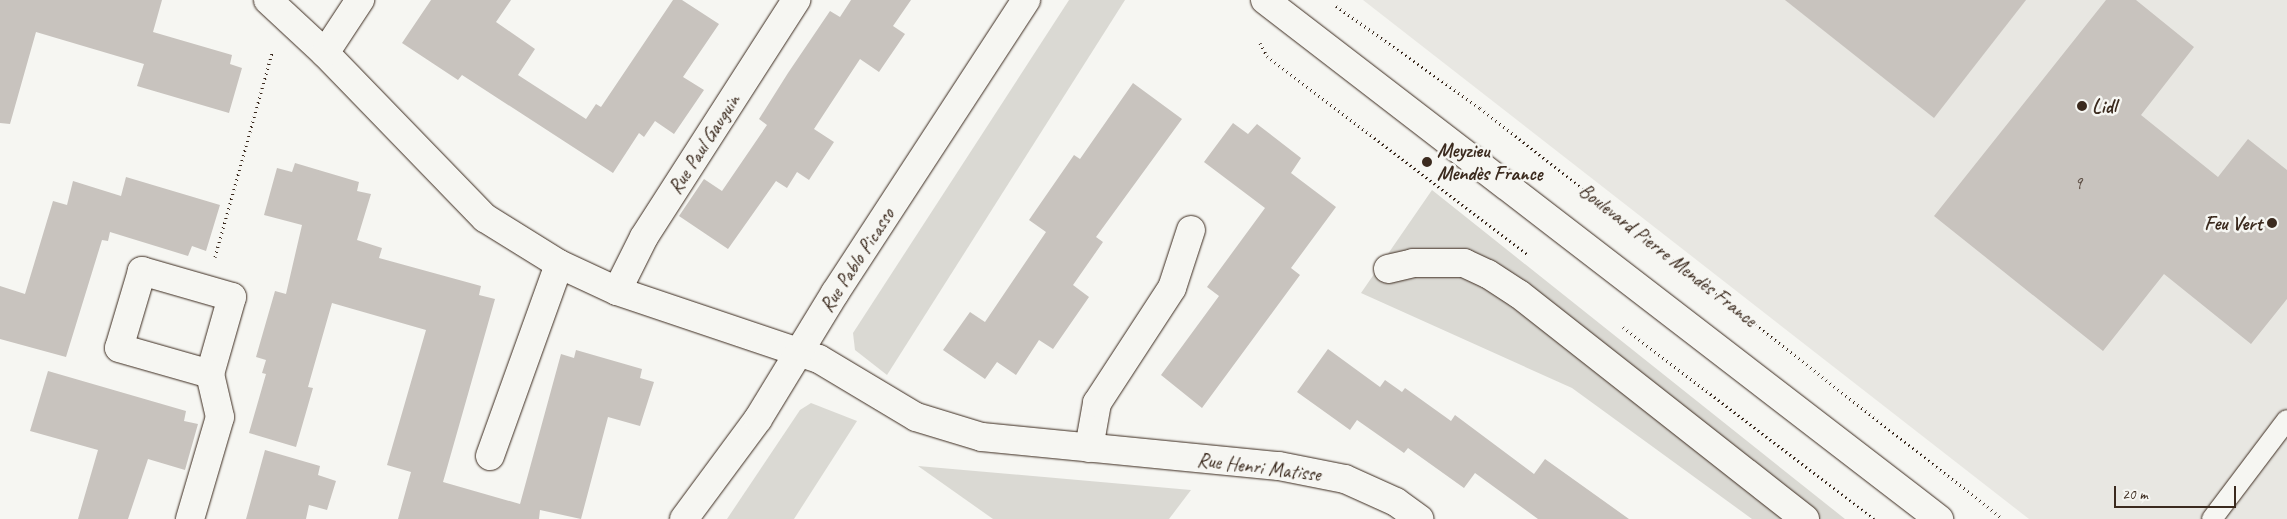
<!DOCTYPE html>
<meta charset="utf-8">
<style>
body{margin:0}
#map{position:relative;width:2287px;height:519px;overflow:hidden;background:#f6f6f2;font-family:Caveat,sans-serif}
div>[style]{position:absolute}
.built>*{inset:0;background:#e8e7e2}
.green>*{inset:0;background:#dad9d3}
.building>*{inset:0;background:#c8c3be}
.path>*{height:3px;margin-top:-1.5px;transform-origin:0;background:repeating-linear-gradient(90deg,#3b2a1e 0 1px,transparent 0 5px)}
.roads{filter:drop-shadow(0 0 1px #3b2a1e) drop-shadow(0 0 1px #3b2a1e)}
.lane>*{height:20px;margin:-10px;padding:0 10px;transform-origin:10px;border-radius:10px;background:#f6f6f2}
.street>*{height:28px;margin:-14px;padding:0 14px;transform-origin:14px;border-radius:14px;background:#f6f6f2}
.secondary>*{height:28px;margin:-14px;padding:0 14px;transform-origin:14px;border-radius:14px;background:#f6f6f2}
.dots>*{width:14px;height:14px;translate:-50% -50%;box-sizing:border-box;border:2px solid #f6f6f2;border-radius:50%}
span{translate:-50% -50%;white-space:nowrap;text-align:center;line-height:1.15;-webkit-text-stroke:5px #f6f6f2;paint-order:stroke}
.number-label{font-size:18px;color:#5e5046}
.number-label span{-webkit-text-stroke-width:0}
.poi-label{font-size:20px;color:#3b2a1e;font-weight:700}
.left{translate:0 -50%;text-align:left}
.right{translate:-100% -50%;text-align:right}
.street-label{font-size:20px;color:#3b2a1e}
.scale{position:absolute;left:2114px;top:486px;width:122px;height:22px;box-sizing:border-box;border:2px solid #3b2a1e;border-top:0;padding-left:6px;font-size:15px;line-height:18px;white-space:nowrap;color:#3b2a1e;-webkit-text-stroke:4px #f6f6f2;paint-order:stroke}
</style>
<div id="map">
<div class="built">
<div style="clip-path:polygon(1363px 0,2287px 0,2287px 519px,2029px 519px)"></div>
</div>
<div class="green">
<div style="clip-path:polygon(1069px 0,1125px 0,887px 375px,855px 350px,853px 333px)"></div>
<div style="clip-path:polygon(1432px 190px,1845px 519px,1752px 519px,1572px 388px,1361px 293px)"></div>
<div style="clip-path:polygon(811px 403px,857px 421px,794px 519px,727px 519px,800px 410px)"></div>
<div style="clip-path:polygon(918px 466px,1191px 490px,1169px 519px,993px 519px)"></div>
</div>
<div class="building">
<div style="clip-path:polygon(0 0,162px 0,153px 32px,232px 55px,230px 64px,242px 68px,229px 113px,137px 86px,144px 64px,36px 32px,10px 124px,0 123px)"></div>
<div style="clip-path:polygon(431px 0,511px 0,496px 22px,535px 49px,518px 75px,586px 119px,596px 104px,601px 107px,673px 0,682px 0,719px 24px,683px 77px,704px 90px,674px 134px,655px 121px,644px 137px,639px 133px,613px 173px,462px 75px,458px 80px,402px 43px)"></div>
<div style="clip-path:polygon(851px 0,911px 0,893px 26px,905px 34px,879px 72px,860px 59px,814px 129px,834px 142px,809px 180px,797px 172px,787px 188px,776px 181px,728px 249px,679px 216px,704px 179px,722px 191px,767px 125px,759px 119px,788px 73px,830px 11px,840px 17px)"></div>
<div style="clip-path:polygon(1785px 0,2026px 0,1934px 118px)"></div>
<div style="clip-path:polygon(2106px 0,2136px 0,2194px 47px,2141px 115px,2218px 177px,2248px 139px,2287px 170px,2287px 299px,2251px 344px,2164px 274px,2103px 351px,1934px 216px)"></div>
<div style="clip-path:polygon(1133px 83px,1182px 119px,1096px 237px,1103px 242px,1073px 285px,1089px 297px,1053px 349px,1039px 340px,1016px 375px,997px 362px,985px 379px,943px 350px,970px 312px,985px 322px,1046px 232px,1029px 220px,1074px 155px,1080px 159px)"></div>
<div style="clip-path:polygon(1233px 123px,1248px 134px,1257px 124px,1301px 158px,1291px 173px,1336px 207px,1291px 268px,1300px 275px,1202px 408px,1161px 375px,1219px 296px,1207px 287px,1265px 208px,1204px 162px)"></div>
<div style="clip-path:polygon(295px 163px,359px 182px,357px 191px,371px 194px,357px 240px,382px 248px,379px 258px,481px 286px,479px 295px,495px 299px,443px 482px,520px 504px,561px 354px,574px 358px,576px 350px,642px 369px,640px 378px,654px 382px,640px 426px,608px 417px,581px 519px,540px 510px,539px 519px,398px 519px,411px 472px,387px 465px,426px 330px,332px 303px,308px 387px,313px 388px,296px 447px,249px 433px,266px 374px,262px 373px,266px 360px,256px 357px,275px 291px,286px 294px,302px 225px,264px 215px,277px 168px,292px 172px)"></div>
<div style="clip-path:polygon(126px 177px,220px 205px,206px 251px,192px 246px,188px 256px,110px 232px,108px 241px,102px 240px,66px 357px,0 339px,0 286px,25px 294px,53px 201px,67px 205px,73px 181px,121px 196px)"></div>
<div style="clip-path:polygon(1328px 349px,1380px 387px,1385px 380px,1402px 392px,1405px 388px,1451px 421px,1455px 415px,1534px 474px,1545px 459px,1629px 519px,1538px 519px,1475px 473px,1464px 488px,1408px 448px,1404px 453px,1357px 420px,1350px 430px,1297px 392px)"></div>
<div style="clip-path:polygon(48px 371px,186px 411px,184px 421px,198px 424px,185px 470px,148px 459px,128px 519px,78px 519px,98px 450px,30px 431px)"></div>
<div style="clip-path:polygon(265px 450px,320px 466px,318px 475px,336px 481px,327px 510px,309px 505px,306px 519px,246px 519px)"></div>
</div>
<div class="path">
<div style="left:1336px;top:6px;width:176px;rotate:35.3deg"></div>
<div style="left:1480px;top:108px;width:665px;rotate:38.16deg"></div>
<div style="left:1260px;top:43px;width:15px;rotate:62deg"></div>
<div style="left:1267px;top:56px;width:327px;rotate:37.3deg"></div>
<div style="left:215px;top:257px;width:212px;rotate:-74.4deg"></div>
<div style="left:1623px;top:327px;width:316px;rotate:37.4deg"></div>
</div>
<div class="roads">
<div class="lane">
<div style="left:2212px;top:519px;width:124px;rotate:-52.9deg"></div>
</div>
<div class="street">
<div style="left:268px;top:0;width:78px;rotate:42.9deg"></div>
<div style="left:325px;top:53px;width:230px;rotate:45.9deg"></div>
<div style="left:485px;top:218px;width:87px;rotate:31.9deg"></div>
<div style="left:559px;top:264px;width:64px;rotate:25deg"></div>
<div style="left:617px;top:291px;width:213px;rotate:18.6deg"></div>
<div style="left:819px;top:359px;width:113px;rotate:30.9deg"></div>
<div style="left:916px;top:417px;width:69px;rotate:16.9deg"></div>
<div style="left:982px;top:437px;width:298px;rotate:5.6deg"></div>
<div style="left:1279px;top:466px;width:67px;rotate:11.1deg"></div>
<div style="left:1345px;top:479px;width:56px;rotate:24.3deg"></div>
<div style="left:1396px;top:502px;width:29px;rotate:36deg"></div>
<div style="left:325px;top:53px;width:64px;rotate:-56.6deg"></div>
<div style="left:1388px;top:269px;width:26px;rotate:-13deg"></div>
<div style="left:1413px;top:263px;width:51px"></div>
<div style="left:1464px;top:263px;width:26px;rotate:25deg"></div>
<div style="left:1488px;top:274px;width:37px;rotate:33deg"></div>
<div style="left:1519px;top:294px;width:364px;rotate:38.2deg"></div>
<div style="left:617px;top:291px;width:60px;rotate:-63.4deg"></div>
<div style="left:644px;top:237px;width:282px;rotate:-57.3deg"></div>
<div style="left:1089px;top:448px;width:46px;rotate:-79.9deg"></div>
<div style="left:1097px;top:403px;width:137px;rotate:-56.9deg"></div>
<div style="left:1172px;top:288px;width:61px;rotate:-71.9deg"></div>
<div style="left:490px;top:456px;width:204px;rotate:-70.2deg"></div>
<div style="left:190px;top:519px;width:106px;rotate:-73.6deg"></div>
<div style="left:220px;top:417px;width:44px;rotate:-103.1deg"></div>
<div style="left:210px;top:374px;width:80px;rotate:-74.1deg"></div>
<div style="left:232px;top:297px;width:94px;rotate:-163.9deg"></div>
<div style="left:142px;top:271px;width:80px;rotate:106.6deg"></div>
<div style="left:119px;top:348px;width:95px;rotate:15.9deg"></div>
<div style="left:684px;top:519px;width:124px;rotate:-53.5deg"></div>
<div style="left:758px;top:419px;width:148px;rotate:-58.6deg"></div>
<div style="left:835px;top:293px;width:350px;rotate:-56.9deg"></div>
</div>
<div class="secondary">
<div style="left:1265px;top:0;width:851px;rotate:37.6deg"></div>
</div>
</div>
<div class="dots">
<div style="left:2082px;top:106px;background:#3b2a1e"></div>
<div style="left:1427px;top:162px;background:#3b2a1e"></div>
<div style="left:2272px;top:223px;background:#3b2a1e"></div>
</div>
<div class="number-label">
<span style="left:2078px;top:183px">9</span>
</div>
<div class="poi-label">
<span class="left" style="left:2092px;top:106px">Lidl</span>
<span class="left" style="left:1437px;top:162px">Meyzieu<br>Mendès France</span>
<span class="right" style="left:2262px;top:223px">Feu Vert</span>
</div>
<div class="street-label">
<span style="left:704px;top:144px;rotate:-57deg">Rue Paul Gauguin</span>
<span style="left:1668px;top:255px;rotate:38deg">Boulevard Pierre Mendès France</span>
<span style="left:857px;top:260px;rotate:-57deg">Rue Pablo Picasso</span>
<span style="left:1259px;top:467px;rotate:7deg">Rue Henri Matisse</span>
</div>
<div class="scale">20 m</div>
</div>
